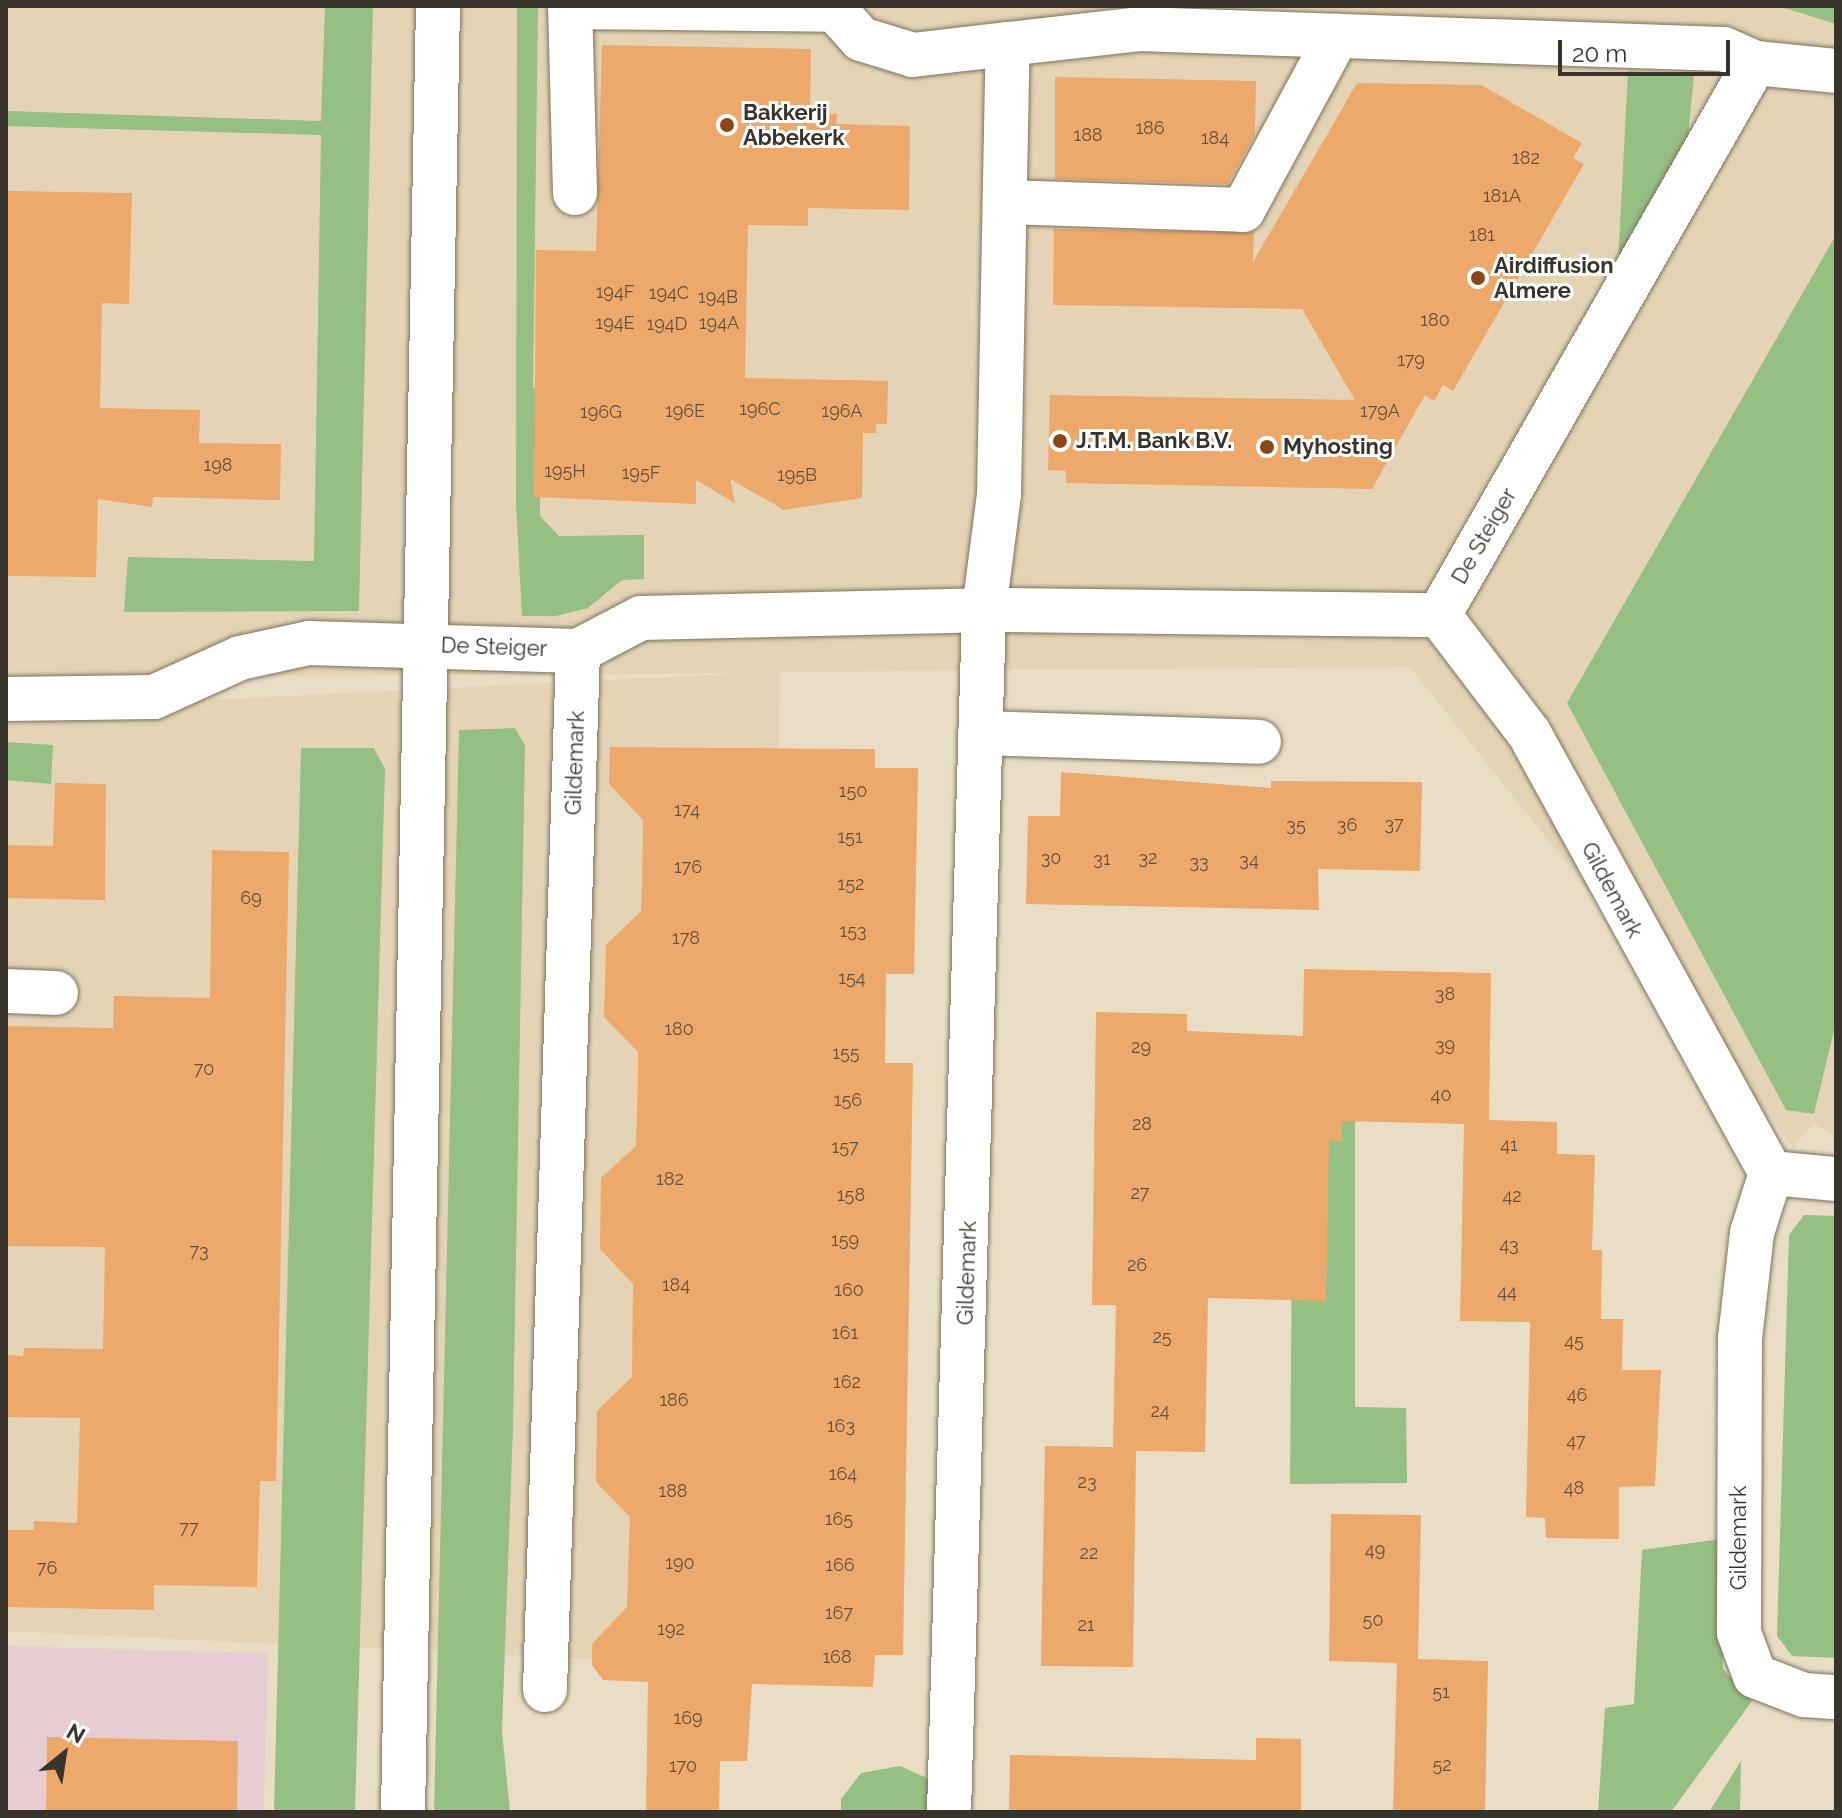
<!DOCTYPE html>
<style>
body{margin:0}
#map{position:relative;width:1842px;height:1818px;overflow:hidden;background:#eaddc5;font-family:Raleway,sans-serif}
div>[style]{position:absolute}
.built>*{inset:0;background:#e4d4b5}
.education>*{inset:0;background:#e7cdd2}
.green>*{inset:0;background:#95bf83}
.building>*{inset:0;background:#eda96b}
.roads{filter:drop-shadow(0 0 2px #7d725d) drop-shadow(0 0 2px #7d725d)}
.minor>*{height:44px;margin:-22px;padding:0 22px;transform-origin:22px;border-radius:22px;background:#fff}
.dots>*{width:22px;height:22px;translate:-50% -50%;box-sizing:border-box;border:4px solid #fff;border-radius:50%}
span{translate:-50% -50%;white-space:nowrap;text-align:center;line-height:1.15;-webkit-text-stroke:6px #fff;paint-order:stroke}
.number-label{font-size:18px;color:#66513b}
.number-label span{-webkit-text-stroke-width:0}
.poi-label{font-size:22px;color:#39342b;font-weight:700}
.left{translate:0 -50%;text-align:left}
.street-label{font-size:22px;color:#39342b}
.frame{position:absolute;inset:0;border:8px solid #39342b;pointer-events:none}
.north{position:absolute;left:24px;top:1714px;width:80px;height:80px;-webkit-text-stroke:6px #fff;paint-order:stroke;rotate:30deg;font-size:22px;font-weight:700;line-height:32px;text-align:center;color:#39342b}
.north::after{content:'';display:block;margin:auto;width:28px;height:36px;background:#39342b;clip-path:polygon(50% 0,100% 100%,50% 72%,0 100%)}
.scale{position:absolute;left:1558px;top:40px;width:172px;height:36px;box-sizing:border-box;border:4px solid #39342b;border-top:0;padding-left:10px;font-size:24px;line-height:28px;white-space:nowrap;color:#39342b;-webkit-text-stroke:6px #fff;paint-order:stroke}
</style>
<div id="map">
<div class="built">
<div style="clip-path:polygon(6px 6px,1836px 6px,1836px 1138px,1814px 1123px,1793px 1147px,1410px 667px,780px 672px,760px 1667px,6px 1631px,6px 710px,751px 673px,6px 678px)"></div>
</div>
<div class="education">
<div style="clip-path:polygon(6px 1646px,268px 1653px,264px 1812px,6px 1812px)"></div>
</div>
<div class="green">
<div style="clip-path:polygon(325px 6px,373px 6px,359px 611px,124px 612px,128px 557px,314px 561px,321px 135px,6px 126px,6px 111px,321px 121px)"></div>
<div style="clip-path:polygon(517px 6px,538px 6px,533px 388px,541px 389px,540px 516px,559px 536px,644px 535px,644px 579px,622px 580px,588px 608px,556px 616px,522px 616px,516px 504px)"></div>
<div style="clip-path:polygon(1767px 6px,1836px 6px,1836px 24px,1788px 9px)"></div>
<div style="clip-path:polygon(1628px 71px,1694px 75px,1686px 157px,1618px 265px)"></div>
<div style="clip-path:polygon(1836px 235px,1836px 1022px,1814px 1114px,1786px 1110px,1567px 703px)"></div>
<div style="clip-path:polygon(515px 728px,525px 745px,513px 1426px,502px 1731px,510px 1812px,434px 1812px,459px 730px)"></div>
<div style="clip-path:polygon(6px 742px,53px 745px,51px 784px,6px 780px)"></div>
<div style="clip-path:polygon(301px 748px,374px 748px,385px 769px,355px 1812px,274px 1812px)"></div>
<div style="clip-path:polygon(1355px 1115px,1355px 1407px,1406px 1408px,1407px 1483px,1290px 1484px,1293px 1117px)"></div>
<div style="clip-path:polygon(1804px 1215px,1836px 1216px,1836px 1658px,1792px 1656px,1777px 1636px,1789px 1235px)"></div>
<div style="clip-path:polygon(1720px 1539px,1723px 1669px,1752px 1701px,1671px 1812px,1598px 1812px,1605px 1708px,1634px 1704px,1642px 1550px)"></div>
<div style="clip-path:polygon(1741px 1761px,1740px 1812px,1709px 1812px)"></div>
<div style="clip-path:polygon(900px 1766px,927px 1778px,939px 1812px,841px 1812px,841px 1799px,861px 1773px)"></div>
</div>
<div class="building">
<div style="clip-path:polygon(602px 45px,811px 49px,810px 114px,837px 114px,836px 124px,910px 126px,909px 210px,808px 208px,808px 226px,748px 225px,745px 378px,888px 381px,887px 424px,876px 424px,876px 433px,863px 433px,862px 498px,784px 510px,730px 479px,735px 503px,696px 480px,696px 504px,534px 497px,536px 250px,596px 251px)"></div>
<div style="clip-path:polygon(1055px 77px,1256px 81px,1255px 135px,1228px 184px,1055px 179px)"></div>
<div style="clip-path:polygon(1357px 83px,1481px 85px,1582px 143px,1573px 158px,1584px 164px,1453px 391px,1443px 385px,1434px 401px,1425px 395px,1372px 489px,1066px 483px,1066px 471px,1048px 470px,1050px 395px,1355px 400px,1302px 309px,1053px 305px,1054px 229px,1254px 232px,1253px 262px)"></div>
<div style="clip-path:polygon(6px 191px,132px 193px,129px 304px,102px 303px,100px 408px,200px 410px,199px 443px,281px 444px,280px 500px,153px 497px,152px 507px,98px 499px,96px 577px,6px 576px)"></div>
<div style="clip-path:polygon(610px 747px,875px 749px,875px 768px,918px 768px,914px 974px,886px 974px,885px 1063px,913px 1063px,903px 1655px,875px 1655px,873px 1687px,752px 1684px,747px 1761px,720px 1761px,719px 1812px,646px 1812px,648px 1682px,603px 1680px,592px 1665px,592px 1644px,627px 1607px,629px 1541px,630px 1517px,596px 1482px,597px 1411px,632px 1377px,633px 1284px,600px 1249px,601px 1178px,636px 1146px,638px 1075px,638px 1052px,604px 1017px,606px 945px,641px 911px,642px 888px,643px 820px,609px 784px)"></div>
<div style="clip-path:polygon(1061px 772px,1271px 788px,1271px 781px,1422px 782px,1420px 871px,1318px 869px,1319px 910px,1026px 904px,1028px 816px,1060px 816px)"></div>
<div style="clip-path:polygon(55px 783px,106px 784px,105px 900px,6px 898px,6px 845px,53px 846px)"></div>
<div style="clip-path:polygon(212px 850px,289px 852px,276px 1481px,260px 1481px,257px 1587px,154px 1585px,154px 1610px,6px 1607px,6px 1530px,34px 1530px,34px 1521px,77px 1523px,80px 1418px,6px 1417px,6px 1355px,23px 1356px,24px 1348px,103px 1349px,105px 1247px,6px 1246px,6px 1026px,113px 1028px,114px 996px,210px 998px)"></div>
<div style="clip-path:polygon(1304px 969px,1491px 973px,1489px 1120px,1557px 1122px,1557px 1154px,1595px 1155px,1592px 1250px,1602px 1250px,1601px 1319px,1623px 1319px,1622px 1370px,1661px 1370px,1655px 1486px,1619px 1487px,1619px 1539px,1546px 1538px,1545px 1518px,1526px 1517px,1530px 1322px,1460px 1321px,1464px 1124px,1342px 1121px,1342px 1142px,1329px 1139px,1326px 1301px,1208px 1298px,1205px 1452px,1136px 1451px,1133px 1667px,1041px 1666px,1045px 1446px,1113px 1447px,1116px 1305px,1092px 1305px,1096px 1012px,1187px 1014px,1187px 1031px,1303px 1036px)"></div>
<div style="clip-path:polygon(1331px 1514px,1421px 1515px,1418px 1659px,1488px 1661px,1485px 1812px,1393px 1812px,1397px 1663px,1329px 1661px)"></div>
<div style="clip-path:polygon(47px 1737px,238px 1741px,237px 1812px,46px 1812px)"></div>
<div style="clip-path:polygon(1256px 1738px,1301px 1739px,1301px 1812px,1009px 1812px,1010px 1755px,1256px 1760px)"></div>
</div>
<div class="roads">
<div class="minor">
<div style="left:575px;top:193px;width:186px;rotate:-91.5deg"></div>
<div style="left:570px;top:7px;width:265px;rotate:0.6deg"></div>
<div style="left:835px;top:10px;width:39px;rotate:48deg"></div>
<div style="left:861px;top:39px;width:54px;rotate:17.1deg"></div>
<div style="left:913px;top:55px;width:96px;rotate:-6.6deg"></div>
<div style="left:1005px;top:202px;width:238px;rotate:1.9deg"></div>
<div style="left:1243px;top:210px;width:198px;rotate:-61.6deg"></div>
<div style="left:1439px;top:615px;width:148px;rotate:52.7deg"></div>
<div style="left:1529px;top:733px;width:502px;rotate:61.19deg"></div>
<div style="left:1771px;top:1173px;width:63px;rotate:107.6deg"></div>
<div style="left:1752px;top:1233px;width:106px;rotate:96.5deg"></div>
<div style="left:1740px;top:1338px;width:295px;rotate:90.2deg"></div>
<div style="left:1739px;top:1633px;width:46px;rotate:69.6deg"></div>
<div style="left:1755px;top:1676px;width:53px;rotate:21.2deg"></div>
<div style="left:1804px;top:1695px;width:32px;rotate:4deg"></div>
<div style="left:6px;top:699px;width:148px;rotate:-0.8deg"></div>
<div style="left:154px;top:697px;width:94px;rotate:-24.4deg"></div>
<div style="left:240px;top:658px;width:71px;rotate:-12.3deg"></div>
<div style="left:309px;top:643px;width:269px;rotate:1.7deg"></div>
<div style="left:578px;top:651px;width:71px;rotate:-27.6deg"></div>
<div style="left:641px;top:618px;width:363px;rotate:-1.3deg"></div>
<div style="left:1004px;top:610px;width:435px;rotate:0.7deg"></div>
<div style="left:1439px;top:615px;width:636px;rotate:-60.21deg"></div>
<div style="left:980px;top:733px;width:279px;rotate:1.8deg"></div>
<div style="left:6px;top:991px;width:50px;rotate:2.3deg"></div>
<div style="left:1771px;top:1173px;width:65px;rotate:5.3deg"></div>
<div style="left:545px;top:1690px;width:1040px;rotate:-88.18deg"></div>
<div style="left:403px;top:1812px;width:1806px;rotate:-88.89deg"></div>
<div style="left:949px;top:1812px;width:1203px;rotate:-88.33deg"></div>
<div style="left:984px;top:610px;width:117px;rotate:-82.6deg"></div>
<div style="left:999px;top:494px;width:450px;rotate:-88.9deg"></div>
<div style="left:1008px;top:44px;width:132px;rotate:-6.5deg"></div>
<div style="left:1139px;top:29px;width:585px;rotate:1.96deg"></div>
<div style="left:1724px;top:49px;width:34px;rotate:24deg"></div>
<div style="left:1755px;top:63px;width:81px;rotate:5.6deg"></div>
</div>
</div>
<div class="dots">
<div style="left:727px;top:125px;background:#8a4619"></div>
<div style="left:1478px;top:278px;background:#8a4619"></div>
<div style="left:1060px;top:441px;background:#8a4619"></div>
<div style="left:1267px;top:447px;background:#8a4619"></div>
</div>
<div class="number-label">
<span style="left:1150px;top:128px">186</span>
<span style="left:1088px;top:135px">188</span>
<span style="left:1215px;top:138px">184</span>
<span style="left:1526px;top:158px">182</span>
<span style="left:1502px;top:196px">181A</span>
<span style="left:1482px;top:235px">181</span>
<span style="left:615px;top:292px">194F</span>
<span style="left:669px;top:293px">194C</span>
<span style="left:718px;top:297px">194B</span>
<span style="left:1435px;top:320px">180</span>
<span style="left:615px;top:323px">194E</span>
<span style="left:719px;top:323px">194A</span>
<span style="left:667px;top:324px">194D</span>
<span style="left:1411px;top:360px">179</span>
<span style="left:760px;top:409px">196C</span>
<span style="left:685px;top:411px">196E</span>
<span style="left:842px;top:411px">196A</span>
<span style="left:1380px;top:411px">179A</span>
<span style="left:601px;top:412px">196G</span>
<span style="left:218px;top:465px">198</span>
<span style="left:565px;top:471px">195H</span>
<span style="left:641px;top:473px">195F</span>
<span style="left:797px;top:475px">195B</span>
<span style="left:853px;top:791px">150</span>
<span style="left:687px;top:810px">174</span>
<span style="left:1394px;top:824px">37</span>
<span style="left:1296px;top:825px">35</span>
<span style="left:1347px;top:825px">36</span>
<span style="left:850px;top:837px">151</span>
<span style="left:1051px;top:858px">30</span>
<span style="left:1148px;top:858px">32</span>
<span style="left:1102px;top:859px">31</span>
<span style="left:1249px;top:860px">34</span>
<span style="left:1199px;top:862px">33</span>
<span style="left:688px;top:867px">176</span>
<span style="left:851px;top:884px">152</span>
<span style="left:251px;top:898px">69</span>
<span style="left:853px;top:931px">153</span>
<span style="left:686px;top:938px">178</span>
<span style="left:852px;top:978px">154</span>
<span style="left:1445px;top:994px">38</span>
<span style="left:679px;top:1029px">180</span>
<span style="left:1445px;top:1045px">39</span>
<span style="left:1141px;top:1047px">29</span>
<span style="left:846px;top:1053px">155</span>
<span style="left:204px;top:1069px">70</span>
<span style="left:1441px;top:1095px">40</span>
<span style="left:848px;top:1100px">156</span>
<span style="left:1142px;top:1124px">28</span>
<span style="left:1509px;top:1145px">41</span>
<span style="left:845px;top:1147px">157</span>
<span style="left:670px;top:1179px">182</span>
<span style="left:1140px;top:1193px">27</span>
<span style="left:851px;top:1195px">158</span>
<span style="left:1512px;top:1196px">42</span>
<span style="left:845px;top:1240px">159</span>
<span style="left:1509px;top:1245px">43</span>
<span style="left:199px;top:1251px">73</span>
<span style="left:1137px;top:1265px">26</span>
<span style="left:676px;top:1285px">184</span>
<span style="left:849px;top:1290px">160</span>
<span style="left:1507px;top:1292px">44</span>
<span style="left:845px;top:1333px">161</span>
<span style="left:1162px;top:1337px">25</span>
<span style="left:1574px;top:1341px">45</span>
<span style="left:847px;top:1382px">162</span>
<span style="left:1577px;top:1395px">46</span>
<span style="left:674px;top:1400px">186</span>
<span style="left:1160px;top:1411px">24</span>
<span style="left:841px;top:1426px">163</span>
<span style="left:1576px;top:1441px">47</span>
<span style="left:843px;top:1474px">164</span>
<span style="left:1087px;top:1482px">23</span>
<span style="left:1574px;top:1488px">48</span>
<span style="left:673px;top:1491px">188</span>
<span style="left:839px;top:1519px">165</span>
<span style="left:189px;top:1528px">77</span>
<span style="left:1375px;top:1550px">49</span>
<span style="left:1089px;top:1553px">22</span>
<span style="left:680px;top:1563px">190</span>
<span style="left:840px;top:1565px">166</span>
<span style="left:47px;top:1568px">76</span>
<span style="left:839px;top:1613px">167</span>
<span style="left:1373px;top:1620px">50</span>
<span style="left:1086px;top:1625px">21</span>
<span style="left:671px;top:1629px">192</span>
<span style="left:837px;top:1657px">168</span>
<span style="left:1441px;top:1692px">51</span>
<span style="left:688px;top:1718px">169</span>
<span style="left:1442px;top:1765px">52</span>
<span style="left:683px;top:1766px">170</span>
</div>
<div class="poi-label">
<span class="left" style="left:743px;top:125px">Bakkerij<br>Abbekerk</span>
<span class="left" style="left:1494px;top:278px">Airdiffusion<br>Almere</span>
<span class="left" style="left:1076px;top:441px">J.T.M. Bank B.V.</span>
<span class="left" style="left:1283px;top:447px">Myhosting</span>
</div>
<div class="street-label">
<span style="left:1484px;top:536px;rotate:-60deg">De Steiger</span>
<span style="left:494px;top:647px;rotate:2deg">De Steiger</span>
<span style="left:575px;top:763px;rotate:-88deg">Gildemark</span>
<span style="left:1612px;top:890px;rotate:62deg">Gildemark</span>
<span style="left:967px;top:1273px;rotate:-88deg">Gildemark</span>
<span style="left:1739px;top:1538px;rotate:-90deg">Gildemark</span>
</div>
<div class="frame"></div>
<div class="north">N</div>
<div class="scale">20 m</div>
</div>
